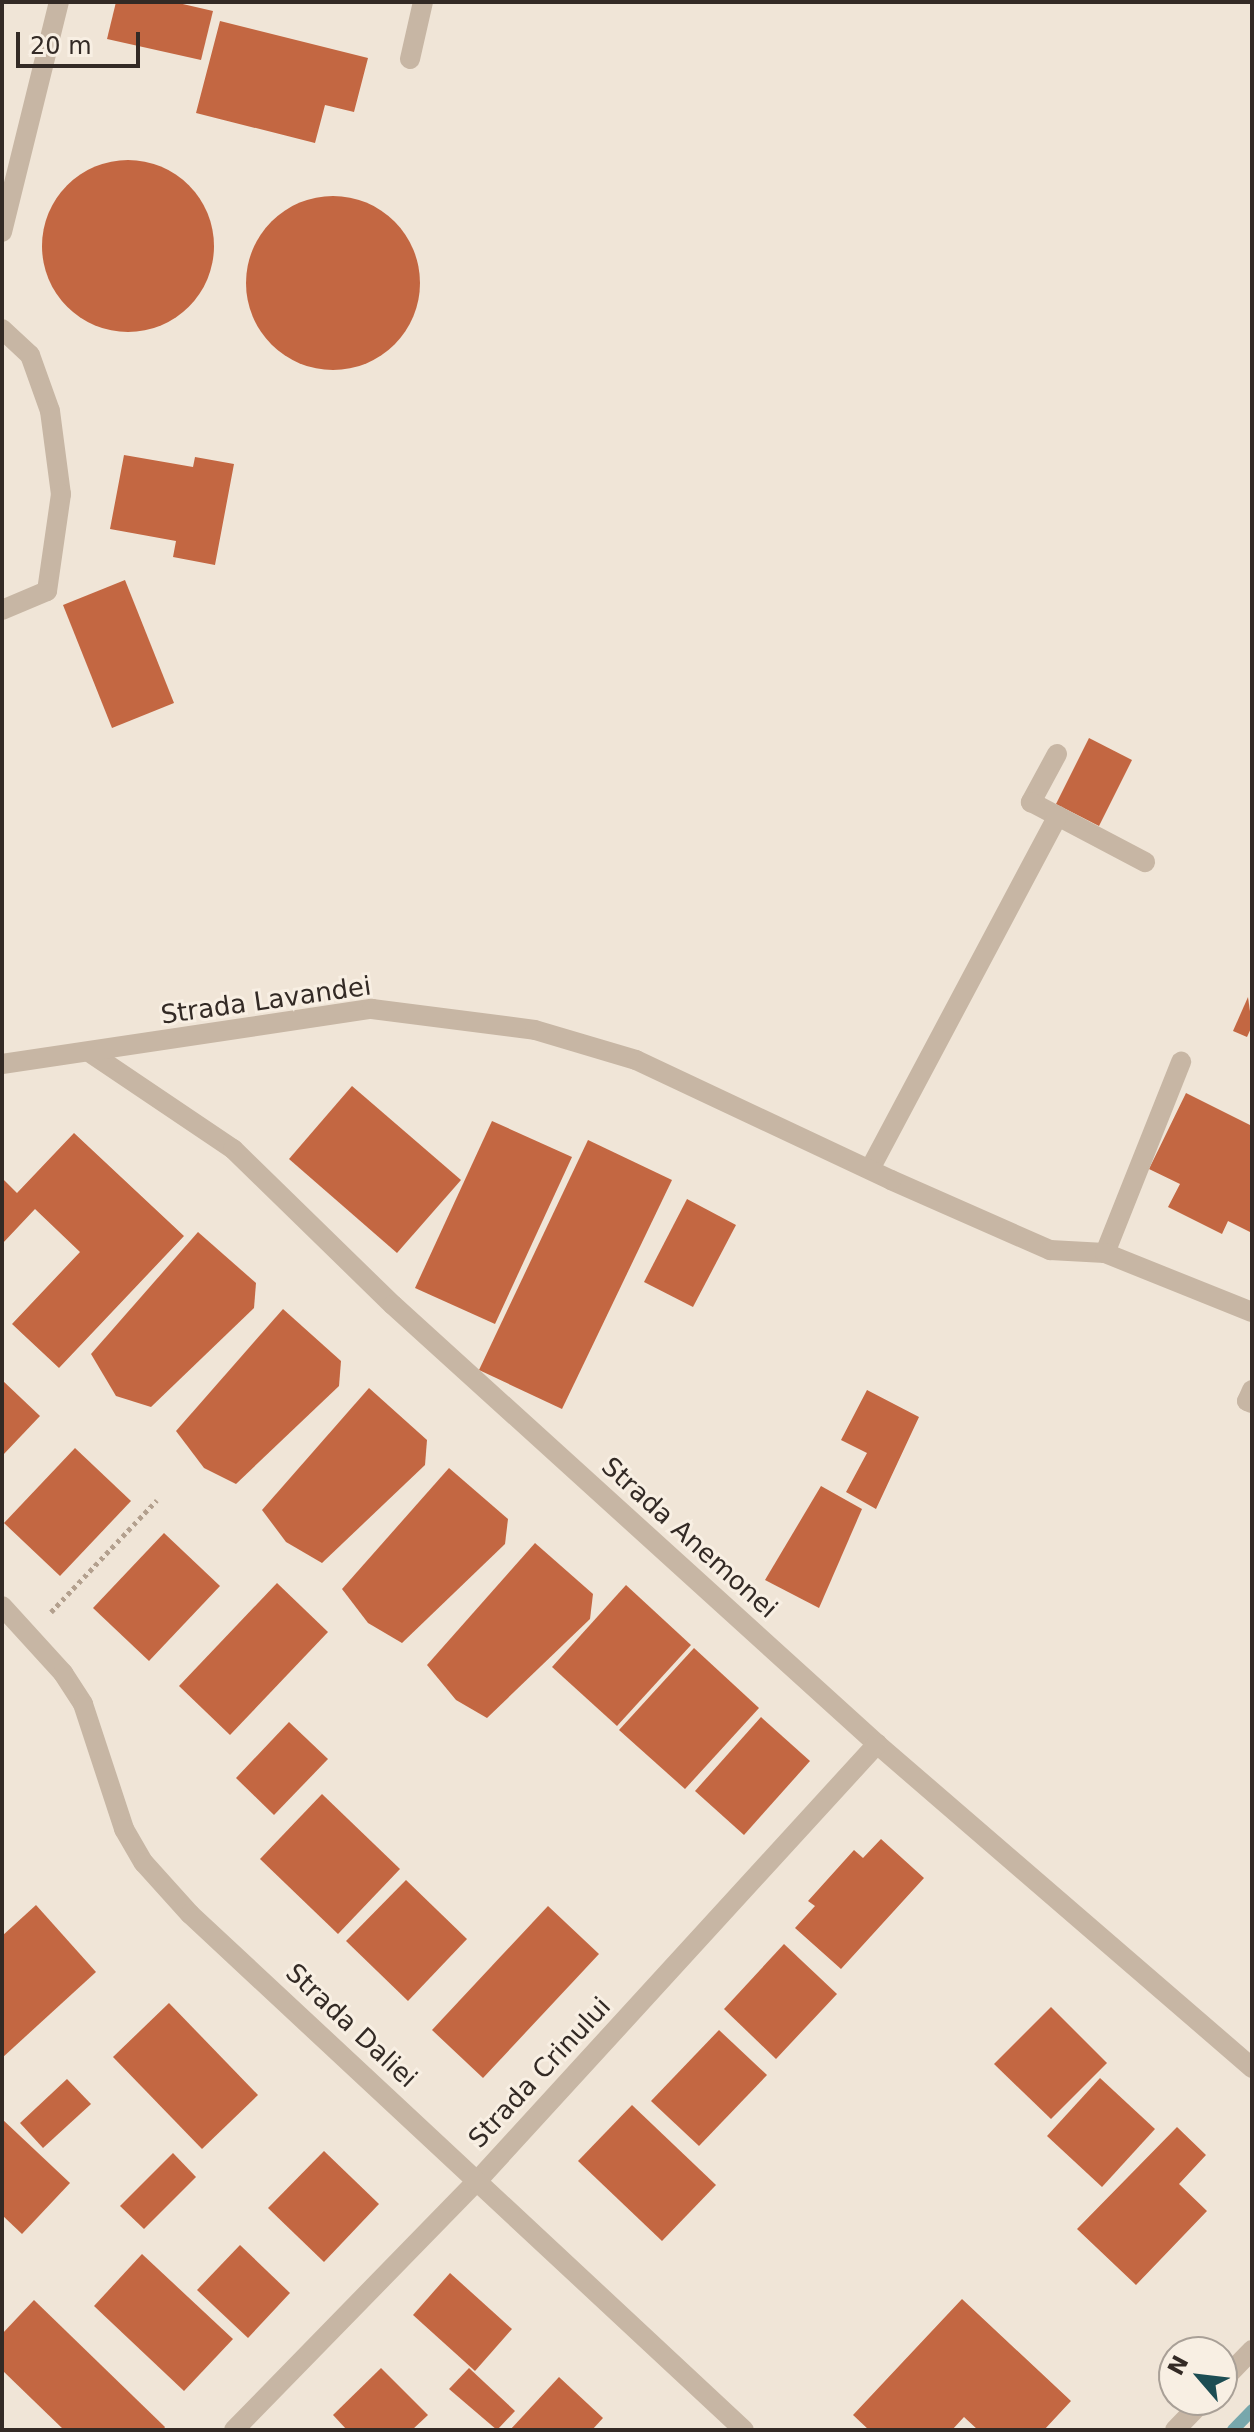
<!DOCTYPE html>
<style>
body{margin:0}
#map{position:relative;width:1254px;height:2432px;overflow:hidden;background:#f0e5d7;font-family:"DejaVu Sans",sans-serif}
div>[style]{position:absolute}
.stream>*{height:12px;margin:-6px;padding:0 6px;transform-origin:6px;border-radius:6px;background:#77a7ac}
.building>*{inset:0;background:#c36742}
.round{border-radius:50%}
.path>*{height:5px;margin-top:-2.5px;transform-origin:0;background:repeating-linear-gradient(90deg,#b3a08e 0 4px,transparent 0 8px)}
.service>*{height:20px;margin:-10px;padding:0 10px;transform-origin:10px;border-radius:10px;background:#c7b6a4}
.minor>*{height:20px;margin:-10px;padding:0 10px;transform-origin:10px;border-radius:10px;background:#c7b6a4}
.tertiary>*{height:20px;margin:-10px;padding:0 10px;transform-origin:10px;border-radius:10px;background:#c7b6a4}
span{translate:-50% -50%;white-space:nowrap;text-align:center;line-height:1.15;-webkit-text-stroke:6px #f8efe3;paint-order:stroke}
.street-label{font-size:26px;color:#332a25}
.frame{position:absolute;inset:0;border:4px solid #332a25;pointer-events:none}
.north{position:absolute;left:1158px;top:2336px;width:80px;height:80px;box-sizing:border-box;background:#f8efe3;border:2px solid #a9a097;border-radius:50%;rotate:298deg;font-size:22px;font-weight:700;line-height:32px;text-align:center;color:#332a25}
.north::after{content:'';display:block;margin:auto;width:28px;height:36px;background:#1c4d53;clip-path:polygon(50% 0,100% 100%,50% 72%,0 100%)}
.scale{position:absolute;left:16px;top:32px;width:124px;height:36px;box-sizing:border-box;border:4px solid #332a25;border-top:0;padding-left:10px;font-size:24px;line-height:28px;white-space:nowrap;color:#332a25;-webkit-text-stroke:6px #f8efe3;paint-order:stroke}
</style>
<div id="map">
<div class="stream">
<div style="left:1233px;top:2430px;width:28px;rotate:-46deg"></div>
</div>
<div class="building">
<div style="clip-path:polygon(116px 2px,174px 2px,213px 11px,201px 60px,107px 39px)"></div>
<div style="clip-path:polygon(220px 21px,368px 58px,354px 112px,325px 105px,315px 143px,196px 113px)"></div>
<div class="round" style="left:42px;top:160px;width:172px;height:172px"></div>
<div class="round" style="left:246px;top:196px;width:174px;height:174px"></div>
<div style="clip-path:polygon(124px 455px,193px 467px,195px 457px,234px 464px,215px 565px,173px 557px,176px 541px,110px 529px)"></div>
<div style="clip-path:polygon(125px 580px,174px 703px,112px 728px,63px 605px)"></div>
<div style="clip-path:polygon(1089px 738px,1132px 760px,1099px 826px,1056px 804px)"></div>
<div style="clip-path:polygon(1248px 997px,1252px 1026px,1247px 1037px,1233px 1031px)"></div>
<div style="clip-path:polygon(352px 1086px,461px 1180px,397px 1253px,289px 1159px)"></div>
<div style="clip-path:polygon(1186px 1093px,1252px 1126px,1252px 1233px,1228px 1221px,1222px 1234px,1168px 1207px,1180px 1184px,1149px 1169px)"></div>
<div style="clip-path:polygon(492px 1121px,572px 1157px,495px 1324px,415px 1288px)"></div>
<div style="clip-path:polygon(74px 1133px,184px 1236px,59px 1368px,12px 1324px,80px 1252px,35px 1209px,2px 1244px,2px 1178px,17px 1193px)"></div>
<div style="clip-path:polygon(588px 1140px,672px 1180px,562px 1409px,479px 1370px)"></div>
<div style="clip-path:polygon(687px 1199px,736px 1225px,693px 1307px,644px 1282px)"></div>
<div style="clip-path:polygon(198px 1232px,256px 1283px,254px 1308px,151px 1407px,116px 1396px,91px 1354px)"></div>
<div style="clip-path:polygon(283px 1309px,341px 1361px,339px 1386px,236px 1484px,204px 1468px,176px 1431px)"></div>
<div style="clip-path:polygon(2px 1380px,40px 1416px,2px 1456px)"></div>
<div style="clip-path:polygon(369px 1388px,427px 1440px,425px 1465px,322px 1563px,286px 1542px,262px 1510px)"></div>
<div style="clip-path:polygon(867px 1390px,919px 1417px,876px 1509px,846px 1492px,867px 1453px,841px 1440px)"></div>
<div style="clip-path:polygon(75px 1448px,131px 1501px,60px 1576px,4px 1523px)"></div>
<div style="clip-path:polygon(449px 1468px,508px 1519px,505px 1544px,402px 1643px,368px 1623px,342px 1589px)"></div>
<div style="clip-path:polygon(821px 1486px,862px 1509px,819px 1608px,765px 1580px)"></div>
<div style="clip-path:polygon(164px 1533px,220px 1586px,149px 1661px,93px 1608px)"></div>
<div style="clip-path:polygon(535px 1543px,593px 1594px,590px 1619px,487px 1718px,456px 1700px,427px 1665px)"></div>
<div style="clip-path:polygon(277px 1583px,328px 1632px,230px 1735px,179px 1686px)"></div>
<div style="clip-path:polygon(626px 1585px,691px 1645px,617px 1726px,552px 1667px)"></div>
<div style="clip-path:polygon(694px 1648px,759px 1708px,685px 1789px,619px 1730px)"></div>
<div style="clip-path:polygon(761px 1717px,810px 1761px,744px 1835px,695px 1791px)"></div>
<div style="clip-path:polygon(289px 1722px,328px 1759px,274px 1815px,236px 1778px)"></div>
<div style="clip-path:polygon(322px 1794px,400px 1869px,338px 1934px,260px 1859px)"></div>
<div style="clip-path:polygon(881px 1839px,924px 1878px,841px 1969px,795px 1928px,815px 1906px,808px 1901px,854px 1850px,863px 1858px)"></div>
<div style="clip-path:polygon(406px 1880px,467px 1939px,408px 2001px,346px 1941px)"></div>
<div style="clip-path:polygon(36px 1905px,96px 1972px,2px 2058px,2px 1936px)"></div>
<div style="clip-path:polygon(548px 1906px,599px 1954px,483px 2078px,432px 2030px)"></div>
<div style="clip-path:polygon(784px 1944px,837px 1994px,776px 2059px,724px 2009px)"></div>
<div style="clip-path:polygon(169px 2003px,258px 2095px,202px 2149px,113px 2057px)"></div>
<div style="clip-path:polygon(1051px 2007px,1107px 2063px,1051px 2119px,994px 2064px)"></div>
<div style="clip-path:polygon(719px 2030px,767px 2075px,699px 2146px,651px 2101px)"></div>
<div style="clip-path:polygon(1100px 2078px,1155px 2129px,1102px 2187px,1047px 2136px)"></div>
<div style="clip-path:polygon(67px 2079px,91px 2104px,43px 2148px,20px 2123px)"></div>
<div style="clip-path:polygon(632px 2105px,716px 2185px,662px 2241px,578px 2161px)"></div>
<div style="clip-path:polygon(2px 2119px,70px 2183px,22px 2234px,2px 2215px)"></div>
<div style="clip-path:polygon(1177px 2127px,1206px 2155px,1179px 2184px,1207px 2211px,1136px 2285px,1077px 2229px)"></div>
<div style="clip-path:polygon(324px 2151px,379px 2204px,324px 2262px,268px 2208px)"></div>
<div style="clip-path:polygon(173px 2153px,196px 2177px,144px 2229px,120px 2206px)"></div>
<div style="clip-path:polygon(240px 2245px,290px 2293px,248px 2338px,197px 2290px)"></div>
<div style="clip-path:polygon(142px 2254px,233px 2339px,184px 2391px,94px 2306px)"></div>
<div style="clip-path:polygon(450px 2273px,512px 2329px,475px 2371px,413px 2315px)"></div>
<div style="clip-path:polygon(962px 2299px,1071px 2401px,1044px 2430px,978px 2430px,964px 2417px,952px 2430px,869px 2430px,853px 2415px)"></div>
<div style="clip-path:polygon(34px 2300px,165px 2427px,163px 2430px,64px 2430px,2px 2370px,2px 2334px)"></div>
<div style="clip-path:polygon(381px 2368px,428px 2415px,412px 2430px,347px 2430px,333px 2415px)"></div>
<div style="clip-path:polygon(469px 2368px,515px 2411px,497px 2430px,449px 2389px)"></div>
<div style="clip-path:polygon(559px 2377px,603px 2418px,592px 2430px,510px 2430px)"></div>
</div>
<div class="path">
<div style="left:51px;top:1612px;width:154px;rotate:-46.6deg"></div>
</div>
<div class="service">
<div style="left:410px;top:59px;width:58px;rotate:-77.2deg"></div>
<div style="left:2px;top:232px;width:237px;rotate:-76.1deg"></div>
<div style="left:2px;top:329px;width:38px;rotate:43deg"></div>
<div style="left:30px;top:355px;width:59px;rotate:70.3deg"></div>
<div style="left:50px;top:411px;width:84px;rotate:82.5deg"></div>
<div style="left:61px;top:494px;width:98px;rotate:98.2deg"></div>
<div style="left:47px;top:591px;width:49px;rotate:157.1deg"></div>
<div style="left:1057px;top:754px;width:55px;rotate:118.4deg"></div>
<div style="left:1031px;top:802px;width:129px;rotate:27.8deg"></div>
<div style="left:870px;top:1169px;width:400px;rotate:-62deg"></div>
<div style="left:891px;top:1180px;width:174px;rotate:23.8deg"></div>
<div style="left:1050px;top:1250px;width:55px;rotate:3.1deg"></div>
<div style="left:1105px;top:1253px;width:206px;rotate:-68.3deg"></div>
<div style="left:1105px;top:1253px;width:158px;rotate:21.9deg"></div>
<div style="left:1252px;top:1390px;width:12px;rotate:114deg"></div>
<div style="left:1247px;top:1401px;width:5px;rotate:22deg"></div>
</div>
<div class="minor">
<div style="left:89px;top:1052px;width:174px;rotate:34deg"></div>
<div style="left:233px;top:1149px;width:223px;rotate:44.3deg"></div>
<div style="left:393px;top:1305px;width:653px;rotate:42.21deg"></div>
<div style="left:877px;top:1744px;width:496px;rotate:40.8deg"></div>
<div style="left:2px;top:1064px;width:374px;rotate:-8.5deg"></div>
<div style="left:372px;top:1009px;width:164px;rotate:7.3deg"></div>
<div style="left:535px;top:1030px;width:105px;rotate:16.5deg"></div>
<div style="left:636px;top:1060px;width:282px;rotate:25.2deg"></div>
<div style="left:1222px;top:2381px;width:43px;rotate:-45.9deg"></div>
<div style="left:234px;top:2430px;width:351px;rotate:-45.7deg"></div>
<div style="left:479px;top:2179px;width:590px;rotate:-47.54deg"></div>
<div style="left:1175px;top:2430px;width:42px;rotate:-46deg"></div>
</div>
<div class="tertiary">
<div style="left:2px;top:1606px;width:91px;rotate:47.7deg"></div>
<div style="left:63px;top:1673px;width:37px;rotate:57deg"></div>
<div style="left:83px;top:1704px;width:132px;rotate:71.8deg"></div>
<div style="left:124px;top:1829px;width:39px;rotate:60deg"></div>
<div style="left:144px;top:1863px;width:69px;rotate:48deg"></div>
<div style="left:190px;top:1914px;width:757px;rotate:42.97deg"></div>
</div>
<div class="street-label">
<span style="left:266px;top:1001px;rotate:-8deg">Strada Lavandei</span>
<span style="left:689px;top:1538px;rotate:42deg">Strada Anemonei</span>
<span style="left:351px;top:2026px;rotate:43deg">Strada Daliei</span>
<span style="left:540px;top:2073px;rotate:-47deg">Strada Crinului</span>
</div>
<div class="frame"></div>
<div class="north">N</div>
<div class="scale">20 m</div>
</div>
